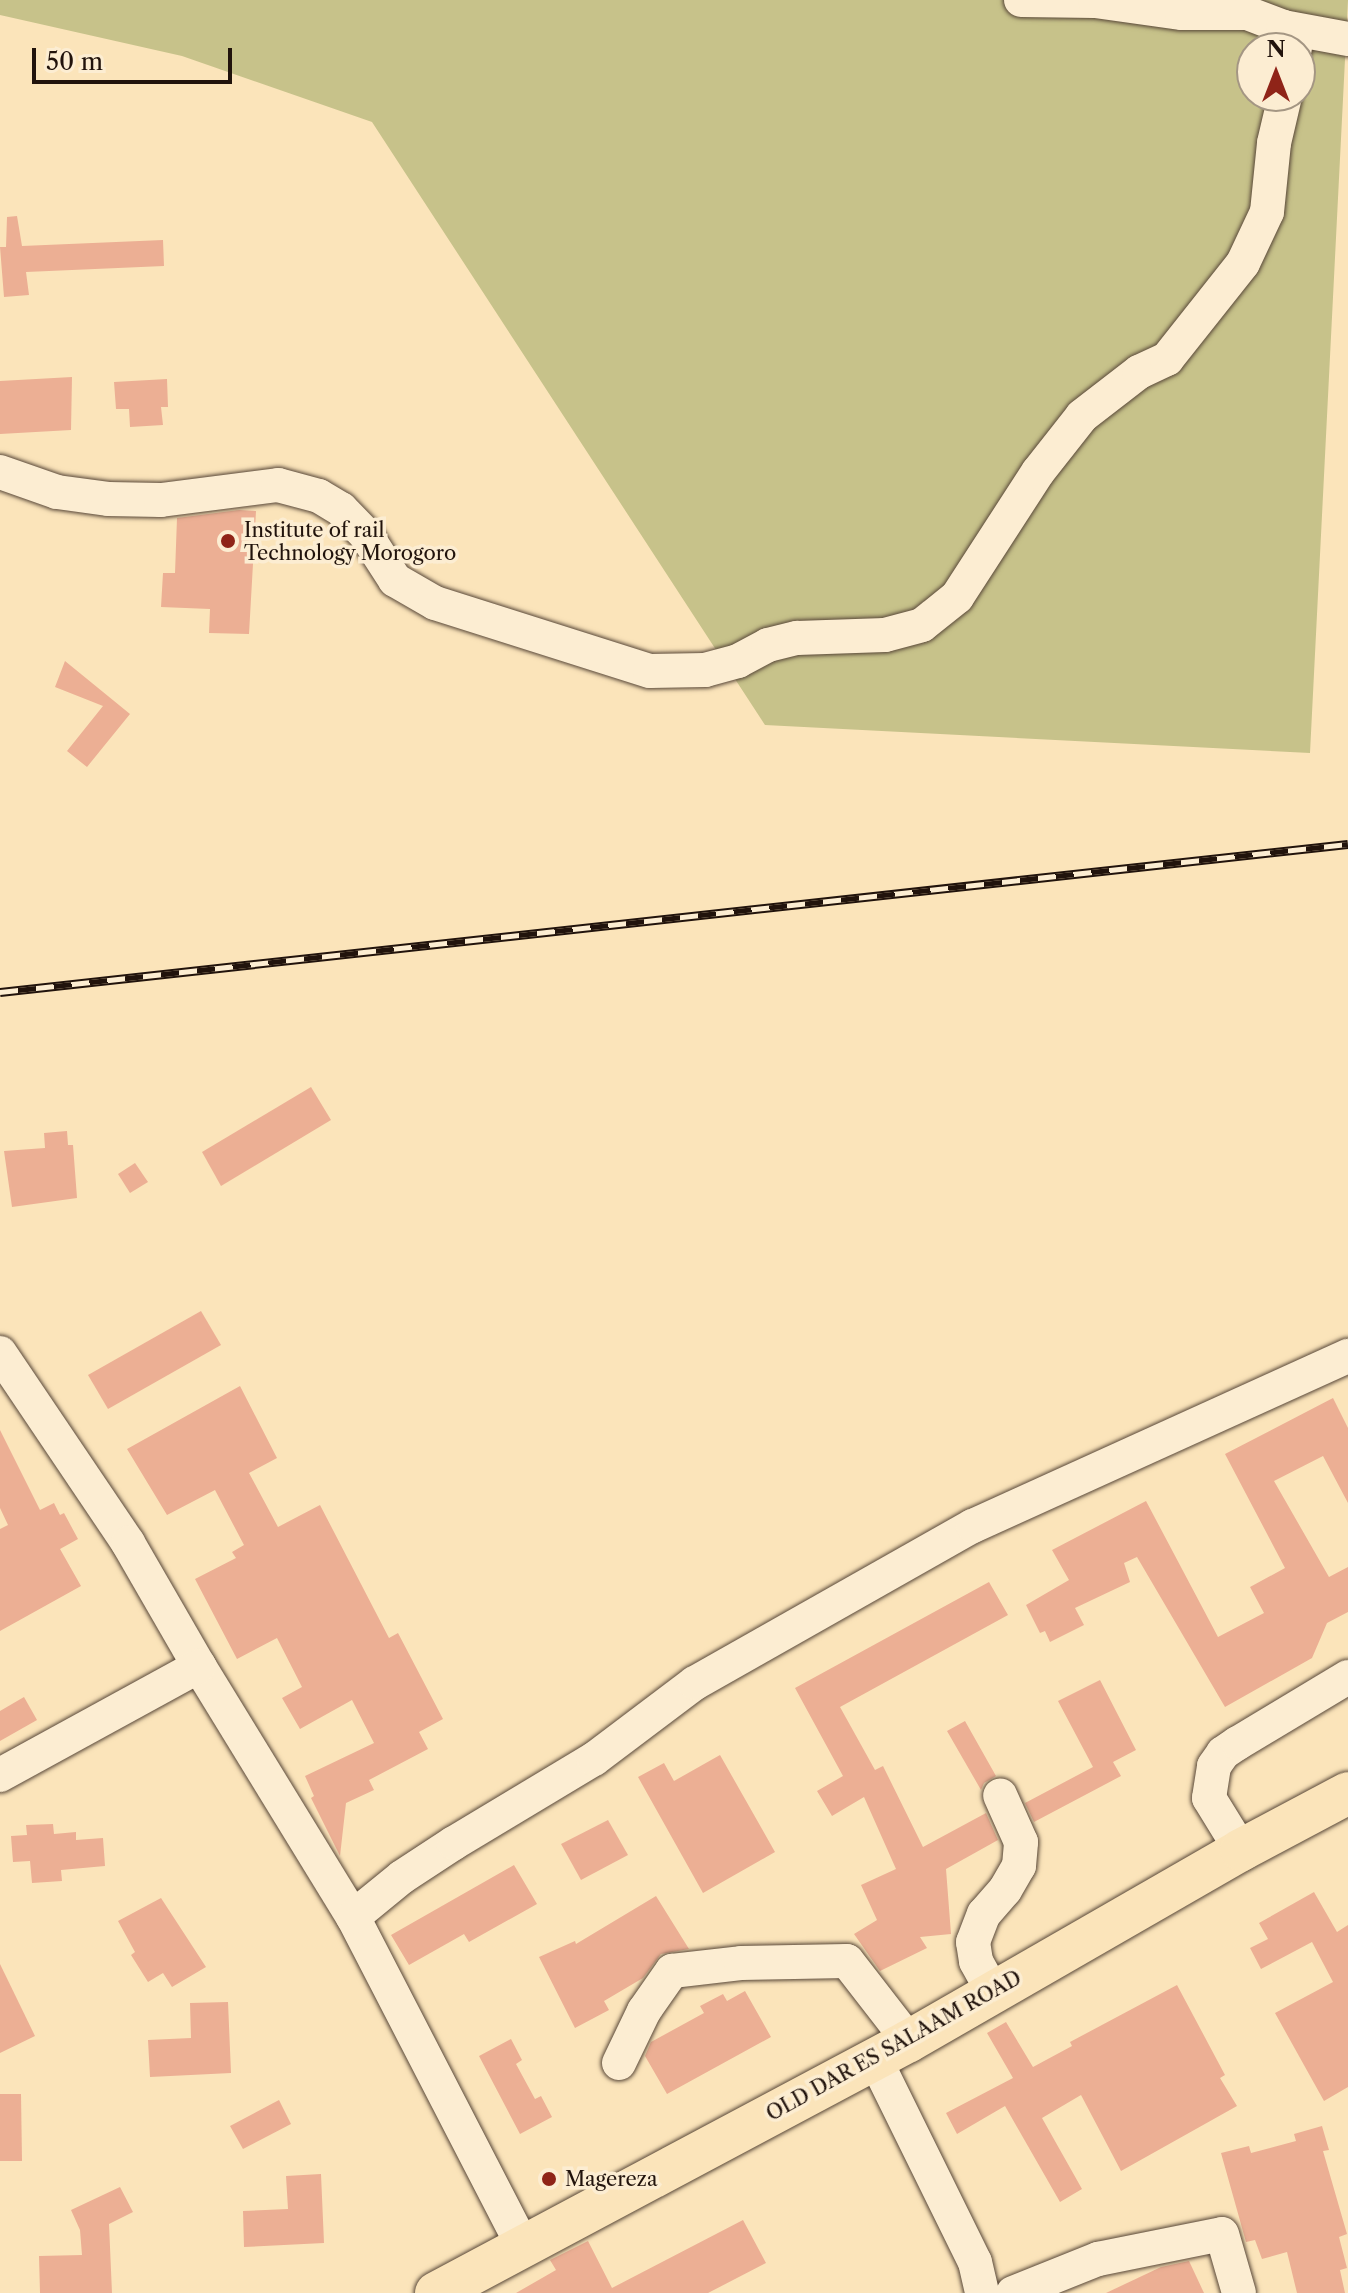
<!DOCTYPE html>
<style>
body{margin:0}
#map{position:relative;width:1348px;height:2293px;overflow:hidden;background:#fbe4ba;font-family:"Libre Caslon Text",serif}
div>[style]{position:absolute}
.green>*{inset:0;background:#c7c28a}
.building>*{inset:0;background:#ecaf94}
.roads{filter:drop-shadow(0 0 2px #584738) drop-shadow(0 0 2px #584738)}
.minor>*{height:34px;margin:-17px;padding:0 17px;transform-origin:17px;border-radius:17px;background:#fcedd2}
.major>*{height:42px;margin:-21px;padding:0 21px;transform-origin:21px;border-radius:21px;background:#fbe4ba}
.rail>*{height:9px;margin-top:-4.5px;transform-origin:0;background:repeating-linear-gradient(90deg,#fcedd2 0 18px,#21130c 0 36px);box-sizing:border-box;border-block:2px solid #21130c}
.dots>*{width:22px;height:22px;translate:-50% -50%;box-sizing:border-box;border:4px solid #fcedd2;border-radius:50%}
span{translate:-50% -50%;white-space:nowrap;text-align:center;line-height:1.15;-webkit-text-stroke:7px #fcedd2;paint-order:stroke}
.poi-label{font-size:20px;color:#21130c}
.left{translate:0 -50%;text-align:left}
.street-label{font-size:20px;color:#21130c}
.north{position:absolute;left:1236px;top:32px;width:80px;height:80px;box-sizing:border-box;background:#fcedd2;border:2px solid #a49683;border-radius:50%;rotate:0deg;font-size:22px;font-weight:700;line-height:32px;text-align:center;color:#21130c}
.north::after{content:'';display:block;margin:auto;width:28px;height:36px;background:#8f2418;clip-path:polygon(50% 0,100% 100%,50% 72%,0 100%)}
.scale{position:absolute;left:32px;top:48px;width:200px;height:36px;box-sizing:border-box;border:4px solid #21130c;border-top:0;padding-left:10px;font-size:24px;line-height:28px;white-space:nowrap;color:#21130c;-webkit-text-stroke:6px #fcedd2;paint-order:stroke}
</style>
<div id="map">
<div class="green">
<div style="clip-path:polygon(evenodd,0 0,1348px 0,1310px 753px,765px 725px,372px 122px,182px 56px,0 15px,0 0,1252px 48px,1300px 48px,1300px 96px,1252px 96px,1252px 48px)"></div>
</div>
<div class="building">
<div style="clip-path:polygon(17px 216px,22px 246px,163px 240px,164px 266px,26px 272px,29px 295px,4px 297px,0 247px,6px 247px,7px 217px)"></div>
<div style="clip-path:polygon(72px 377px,71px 430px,0 434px,0 381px)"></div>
<div style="clip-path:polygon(167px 379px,168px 407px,161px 407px,163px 425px,130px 427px,129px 409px,116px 409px,114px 382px)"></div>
<div style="clip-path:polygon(239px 510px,256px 511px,249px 634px,209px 633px,210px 609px,161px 607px,163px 573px,175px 573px,177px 518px)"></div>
<div style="clip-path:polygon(65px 661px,130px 714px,87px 767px,67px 751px,103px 706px,55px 687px)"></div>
<div style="clip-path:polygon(311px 1087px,331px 1120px,221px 1186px,202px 1152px)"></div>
<div style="clip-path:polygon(67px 1131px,68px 1145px,73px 1145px,77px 1198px,12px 1207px,4px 1151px,45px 1148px,44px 1133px)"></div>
<div style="clip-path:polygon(135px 1163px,148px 1182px,130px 1193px,118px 1174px)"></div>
<div style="clip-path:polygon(201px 1311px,221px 1345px,108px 1409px,88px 1375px)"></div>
<div style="clip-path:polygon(240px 1386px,277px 1458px,249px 1473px,278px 1527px,320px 1505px,389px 1638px,398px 1633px,443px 1719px,419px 1732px,428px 1749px,369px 1780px,374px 1790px,346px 1803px,340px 1856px,311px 1798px,314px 1796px,305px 1776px,374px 1743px,352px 1700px,300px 1729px,282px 1698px,302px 1687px,277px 1638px,237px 1659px,195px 1579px,236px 1558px,232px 1552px,244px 1545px,215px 1490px,167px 1515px,127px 1449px)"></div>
<div style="clip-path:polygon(1333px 1398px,1348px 1428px,1348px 1503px,1323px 1456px,1274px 1481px,1329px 1577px,1348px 1567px,1348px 1612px,1327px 1623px,1312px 1658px,1225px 1707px,1137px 1557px,1124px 1563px,1130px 1582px,1075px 1608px,1084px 1625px,1050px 1642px,1045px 1631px,1040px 1633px,1026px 1605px,1069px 1580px,1052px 1550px,1146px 1501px,1218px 1637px,1264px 1613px,1250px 1587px,1285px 1568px,1225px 1454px)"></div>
<div style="clip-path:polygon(0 1430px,40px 1510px,54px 1503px,60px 1515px,64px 1513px,78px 1539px,60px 1549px,81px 1586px,0 1631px,0 1529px,8px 1525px,0 1508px)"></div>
<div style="clip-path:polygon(989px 1582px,1008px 1615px,840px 1707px,875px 1770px,883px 1766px,923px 1847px,986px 1813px,998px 1840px,946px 1869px,951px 1934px,920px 1937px,927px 1948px,880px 1971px,854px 1934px,877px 1920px,861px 1885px,896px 1869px,864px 1797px,832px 1816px,817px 1791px,843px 1776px,795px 1688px)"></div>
<div style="clip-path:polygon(1100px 1680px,1136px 1750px,1113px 1762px,1121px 1776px,1034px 1822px,1025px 1803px,1093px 1767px,1058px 1701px)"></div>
<div style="clip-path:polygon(24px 1697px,37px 1720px,0 1741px,0 1711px)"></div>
<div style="clip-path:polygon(965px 1721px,996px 1776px,984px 1783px,981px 1790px,947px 1731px)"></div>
<div style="clip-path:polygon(720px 1755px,775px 1852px,703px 1893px,638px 1777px,664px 1763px,674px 1781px)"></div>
<div style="clip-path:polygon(608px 1820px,628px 1855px,581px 1880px,561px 1844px)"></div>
<div style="clip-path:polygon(53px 1824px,54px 1834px,76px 1832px,76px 1840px,103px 1838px,105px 1866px,61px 1870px,62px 1881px,32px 1883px,30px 1861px,13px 1862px,11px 1836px,27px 1835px,26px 1825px)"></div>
<div style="clip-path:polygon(514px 1865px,537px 1904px,469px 1942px,464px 1934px,409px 1965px,391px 1935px)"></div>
<div style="clip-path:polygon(1314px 1892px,1337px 1932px,1348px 1925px,1348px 2087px,1324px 2101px,1275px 2013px,1333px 1982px,1312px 1942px,1261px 1969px,1250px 1948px,1268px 1939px,1259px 1923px)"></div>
<div style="clip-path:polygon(656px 1896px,689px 1949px,661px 1954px,643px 1978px,604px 2001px,609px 2010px,575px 2028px,539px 1957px,575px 1941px,576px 1944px)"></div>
<div style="clip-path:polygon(161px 1898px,206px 1967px,172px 1987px,163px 1973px,148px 1982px,131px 1955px,135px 1952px,118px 1921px)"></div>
<div style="clip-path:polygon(0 1964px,35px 2036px,0 2053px)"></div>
<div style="clip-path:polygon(1177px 1985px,1225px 2075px,1220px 2078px,1237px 2106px,1121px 2171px,1081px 2095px,1042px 2118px,1082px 2189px,1060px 2202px,1005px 2106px,957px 2134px,946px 2113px,1013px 2078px,987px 2033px,1006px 2022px,1033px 2067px,1072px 2046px,1070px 2042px)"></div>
<div style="clip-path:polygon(745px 1991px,771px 2037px,667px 2094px,645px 2056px,651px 2042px,704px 2013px,700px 2006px,723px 1994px,727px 2001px)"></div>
<div style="clip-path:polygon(228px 2002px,231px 2073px,150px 2077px,148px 2040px,191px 2038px,190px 2003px)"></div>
<div style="clip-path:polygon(511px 2039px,522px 2060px,516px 2064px,535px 2099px,541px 2096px,552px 2117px,520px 2134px,479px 2056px)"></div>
<div style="clip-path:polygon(0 2094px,21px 2094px,22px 2161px,0 2161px)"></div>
<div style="clip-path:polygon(279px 2100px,291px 2124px,243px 2149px,230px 2126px)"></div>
<div style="clip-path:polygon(1322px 2126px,1329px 2150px,1323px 2151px,1347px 2234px,1339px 2237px,1347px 2268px,1340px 2270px,1345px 2293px,1297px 2293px,1287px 2252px,1262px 2259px,1255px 2240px,1246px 2242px,1221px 2153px,1249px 2146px,1251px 2153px,1296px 2141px,1294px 2134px)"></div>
<div style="clip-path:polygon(321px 2174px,324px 2243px,244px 2247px,243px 2211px,288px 2209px,286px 2176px)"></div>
<div style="clip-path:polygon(120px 2187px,133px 2212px,109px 2224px,112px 2293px,40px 2293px,39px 2256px,82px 2255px,80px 2230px,71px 2210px)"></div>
<div style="clip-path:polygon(743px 2220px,766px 2263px,708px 2293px,516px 2293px,556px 2270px,550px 2260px,588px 2241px,612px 2288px)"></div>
<div style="clip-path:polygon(1189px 2261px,1204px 2293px,1106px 2293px,1161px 2267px)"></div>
</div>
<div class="roads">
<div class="minor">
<div style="left:1021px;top:0;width:74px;rotate:0.8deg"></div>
<div style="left:1095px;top:1px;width:88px;rotate:7.9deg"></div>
<div style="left:1182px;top:13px;width:65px"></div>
<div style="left:1247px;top:13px;width:39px;rotate:21deg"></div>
<div style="left:1283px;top:27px;width:17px;rotate:50deg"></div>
<div style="left:1294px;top:40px;width:8px;rotate:83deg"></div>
<div style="left:1283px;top:27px;width:66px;rotate:10.5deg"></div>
<div style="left:0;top:472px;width:60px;rotate:19.3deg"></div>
<div style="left:57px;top:492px;width:51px;rotate:7.8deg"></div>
<div style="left:108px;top:499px;width:53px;rotate:1.1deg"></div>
<div style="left:161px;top:500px;width:118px;rotate:-7.3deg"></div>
<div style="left:278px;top:485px;width:42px;rotate:15deg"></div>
<div style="left:319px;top:496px;width:26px;rotate:31deg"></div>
<div style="left:341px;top:509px;width:36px;rotate:46deg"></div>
<div style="left:366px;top:535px;width:54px;rotate:57.2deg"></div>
<div style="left:395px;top:580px;width:46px;rotate:29.9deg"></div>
<div style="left:435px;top:603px;width:225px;rotate:17.6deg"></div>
<div style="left:650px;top:671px;width:55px;rotate:-1deg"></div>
<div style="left:705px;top:670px;width:34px;rotate:-15deg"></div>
<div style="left:738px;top:661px;width:34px;rotate:-28deg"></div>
<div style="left:768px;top:645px;width:30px;rotate:-14deg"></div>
<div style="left:797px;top:638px;width:88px;rotate:-2deg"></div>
<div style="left:885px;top:635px;width:38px;rotate:-15deg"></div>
<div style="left:922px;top:625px;width:45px;rotate:-38.7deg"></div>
<div style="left:957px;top:597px;width:149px;rotate:-57.1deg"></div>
<div style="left:1038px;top:472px;width:71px;rotate:-51.8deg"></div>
<div style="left:1082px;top:416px;width:72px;rotate:-37.7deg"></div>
<div style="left:1139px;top:372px;width:31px;rotate:-25deg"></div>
<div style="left:1167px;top:359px;width:122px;rotate:-51.6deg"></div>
<div style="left:1243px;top:263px;width:56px;rotate:-64.8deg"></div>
<div style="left:1267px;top:212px;width:69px;rotate:-84.2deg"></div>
<div style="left:1274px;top:143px;width:48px;rotate:-76.8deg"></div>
<div style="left:0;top:1353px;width:229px;rotate:56deg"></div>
<div style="left:128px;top:1543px;width:142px;rotate:60deg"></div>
<div style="left:199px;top:1666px;width:294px;rotate:58.5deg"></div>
<div style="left:353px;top:1917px;width:370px;rotate:62.7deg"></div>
<div style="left:0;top:1775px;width:227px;rotate:-28.7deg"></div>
<div style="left:1241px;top:1850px;width:61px;rotate:-121.6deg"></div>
<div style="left:1209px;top:1798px;width:32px;rotate:-81deg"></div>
<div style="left:1214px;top:1766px;width:16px;rotate:-55deg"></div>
<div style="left:1223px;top:1753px;width:18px;rotate:-34deg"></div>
<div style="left:1238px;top:1743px;width:128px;rotate:-31deg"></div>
<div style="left:353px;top:1917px;width:63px;rotate:-39.2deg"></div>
<div style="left:402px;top:1877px;width:62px;rotate:-33.2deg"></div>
<div style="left:454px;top:1843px;width:163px;rotate:-31deg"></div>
<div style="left:594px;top:1759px;width:126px;rotate:-37deg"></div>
<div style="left:695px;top:1683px;width:319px;rotate:-29.5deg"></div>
<div style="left:973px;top:1526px;width:412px;rotate:-24.4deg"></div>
<div style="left:993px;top:1992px;width:35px;rotate:-119deg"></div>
<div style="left:976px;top:1961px;width:19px;rotate:-99deg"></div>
<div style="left:973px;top:1942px;width:30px;rotate:-69deg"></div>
<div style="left:984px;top:1914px;width:32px;rotate:-49deg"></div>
<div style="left:1005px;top:1890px;width:28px;rotate:-60deg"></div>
<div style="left:1019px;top:1866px;width:24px;rotate:-85deg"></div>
<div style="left:1021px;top:1842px;width:51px;rotate:-114.1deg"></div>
<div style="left:875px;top:2059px;width:226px;rotate:63.8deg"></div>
<div style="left:975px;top:2262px;width:32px;rotate:77deg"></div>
<div style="left:619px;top:2063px;width:58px;rotate:-64.3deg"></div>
<div style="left:644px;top:2011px;width:49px;rotate:-55deg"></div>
<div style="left:672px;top:1971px;width:69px;rotate:-6.6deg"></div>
<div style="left:741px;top:1963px;width:106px;rotate:-1.1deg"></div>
<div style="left:847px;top:1961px;width:101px;rotate:52.2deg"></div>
<div style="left:1013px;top:2293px;width:92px;rotate:-21.8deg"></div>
<div style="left:1098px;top:2259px;width:126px;rotate:-11.4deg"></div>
<div style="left:1222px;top:2234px;width:61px;rotate:73.9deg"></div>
</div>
<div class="major">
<div style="left:436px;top:2293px;width:536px;rotate:-28.05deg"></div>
<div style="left:909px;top:2041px;width:383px;rotate:-29.9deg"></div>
<div style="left:1241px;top:1850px;width:121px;rotate:-28deg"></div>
</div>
</div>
<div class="rail">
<div style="left:0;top:992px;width:1356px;rotate:-6.27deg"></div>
</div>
<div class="dots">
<div style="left:228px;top:541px;background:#8f2418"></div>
<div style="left:549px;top:2179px;background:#8f2418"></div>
</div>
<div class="poi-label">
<span class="left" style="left:244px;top:542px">Institute of rail<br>Technology Morogoro</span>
<span class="left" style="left:565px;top:2179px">Magereza</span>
</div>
<div class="street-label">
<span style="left:894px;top:2046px;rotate:-29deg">OLD DAR ES SALAAM ROAD</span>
</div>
<div class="north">N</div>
<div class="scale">50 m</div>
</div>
